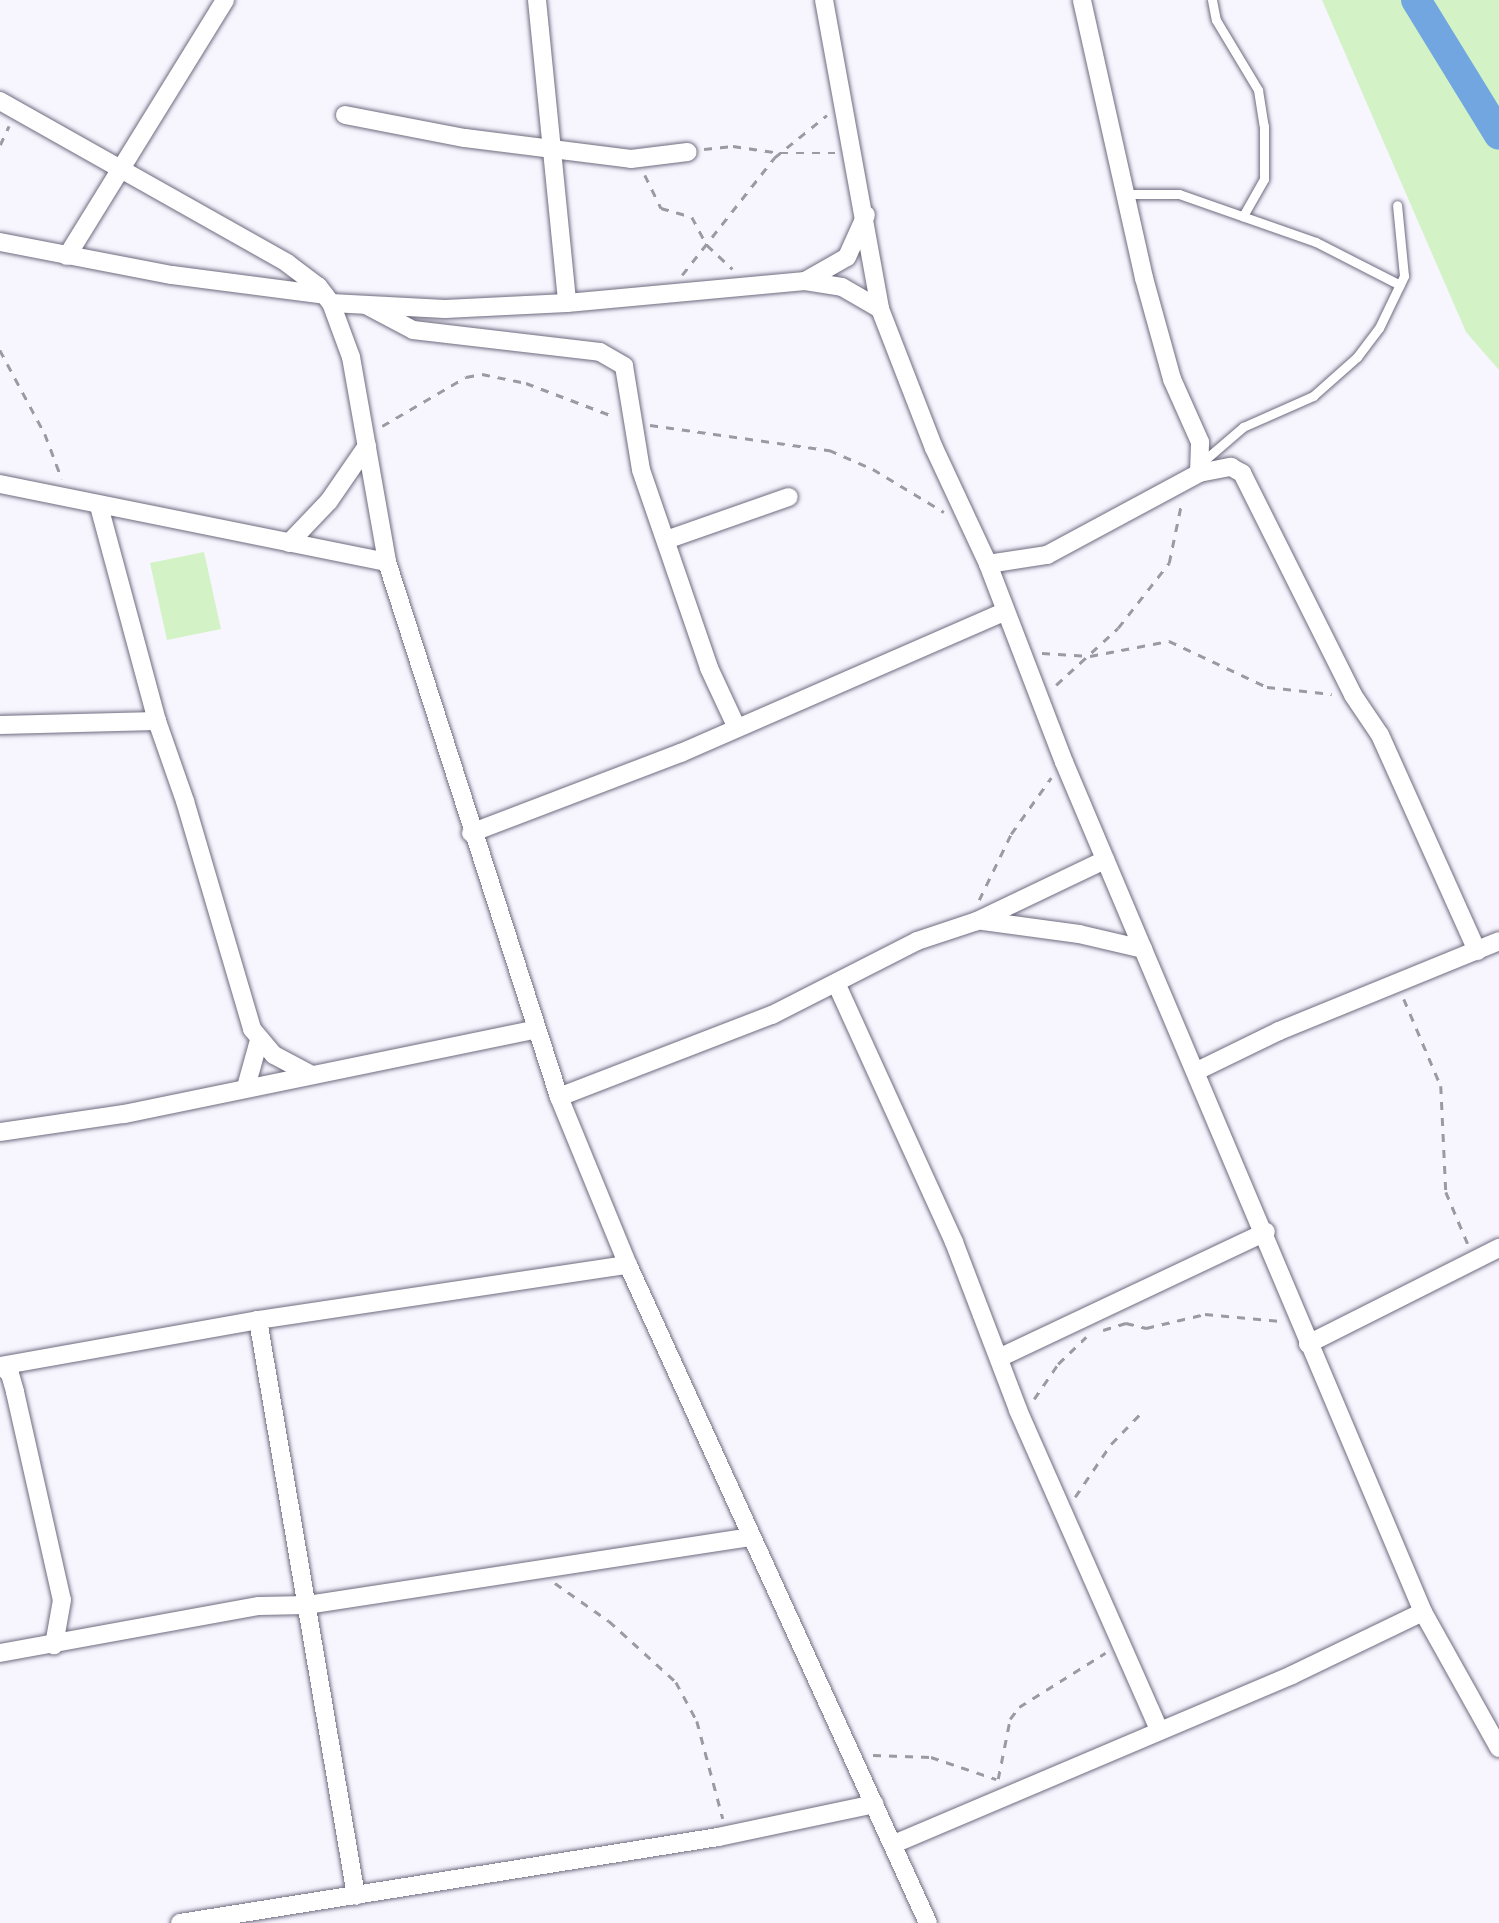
<!DOCTYPE html>
<style>
body{margin:0}
#map{position:relative;width:1499px;height:1923px;overflow:hidden;background:#f7f6ff;font-family:"PT Sans",sans-serif}
div>[style]{position:absolute}
.green>*{inset:0;background:#d3f2c6}
.river>*{height:30px;margin:-15px;padding:0 15px;transform-origin:15px;border-radius:15px;background:#72a6e0}
.path>*{height:2.5px;margin-top:-1.25px;transform-origin:0;background:repeating-linear-gradient(90deg,#9b9aa3 0 8px,transparent 0 16px)}
.roads{filter:drop-shadow(0 0 2px #6e6b7f) drop-shadow(0 0 2px #6e6b7f)}
.service>*{height:9px;margin:-4.5px;padding:0 4.5px;transform-origin:4.5px;border-radius:4.5px;background:#fff}
.minor>*{height:18px;margin:-9px;padding:0 9px;transform-origin:9px;border-radius:9px;background:#fff}
span{translate:-50% -50%;white-space:nowrap;text-align:center;line-height:1.15;-webkit-text-stroke:9px #fff;paint-order:stroke}
</style>
<div id="map">
<div class="green">
<div style="clip-path:polygon(1322px 0,1499px 0,1499px 370px,1466px 332px)"></div>
<div style="clip-path:polygon(204px 552px,221px 629px,167px 640px,150px 563px)"></div>
</div>
<div class="river">
<div style="left:1416px;top:0;width:158px;rotate:58.4deg"></div>
</div>
<div class="path">
<div style="left:0;top:145px;width:21px;rotate:-65deg"></div>
<div style="left:704px;top:149px;width:29px;rotate:-6deg"></div>
<div style="left:733px;top:146px;width:48px;rotate:8.5deg"></div>
<div style="left:780px;top:153px;width:55px"></div>
<div style="left:645px;top:175px;width:37px;rotate:64deg"></div>
<div style="left:661px;top:208px;width:32px;rotate:16deg"></div>
<div style="left:692px;top:217px;width:32px;rotate:62deg"></div>
<div style="left:707px;top:245px;width:35px;rotate:43deg"></div>
<div style="left:682px;top:275px;width:149px;rotate:-51.8deg"></div>
<div style="left:774px;top:158px;width:68px;rotate:-39.1deg"></div>
<div style="left:0;top:350px;width:95px;rotate:61.8deg"></div>
<div style="left:45px;top:434px;width:48px;rotate:69.3deg"></div>
<div style="left:650px;top:425px;width:181px;rotate:8deg"></div>
<div style="left:829px;top:450px;width:48px;rotate:23.4deg"></div>
<div style="left:873px;top:469px;width:83px;rotate:31.2deg"></div>
<div style="left:382px;top:426px;width:97px;rotate:-30.3deg"></div>
<div style="left:466px;top:377px;width:16px;rotate:-11deg"></div>
<div style="left:482px;top:374px;width:45px;rotate:11.6deg"></div>
<div style="left:526px;top:383px;width:93px;rotate:20.8deg"></div>
<div style="left:1042px;top:653px;width:48px;rotate:3.6deg"></div>
<div style="left:1090px;top:656px;width:80px;rotate:-10.8deg"></div>
<div style="left:1169px;top:641px;width:108px;rotate:25.1deg"></div>
<div style="left:1267px;top:687px;width:65px;rotate:6.1deg"></div>
<div style="left:1056px;top:685px;width:84px;rotate:-42.6deg"></div>
<div style="left:1118px;top:628px;width:83px;rotate:-51.9deg"></div>
<div style="left:1169px;top:563px;width:59px;rotate:-78.3deg"></div>
<div style="left:979px;top:900px;width:73px;rotate:-64.1deg"></div>
<div style="left:1011px;top:834px;width:69px;rotate:-54.5deg"></div>
<div style="left:1404px;top:999px;width:95px;rotate:67deg"></div>
<div style="left:1441px;top:1086px;width:106px;rotate:87.3deg"></div>
<div style="left:1446px;top:1192px;width:56px;rotate:67.1deg"></div>
<div style="left:1103px;top:1330px;width:24px;rotate:-17deg"></div>
<div style="left:1126px;top:1323px;width:21px;rotate:14deg"></div>
<div style="left:1146px;top:1328px;width:61px;rotate:-13.3deg"></div>
<div style="left:1205px;top:1314px;width:76px;rotate:5.3deg"></div>
<div style="left:1034px;top:1399px;width:42px;rotate:-55.6deg"></div>
<div style="left:1058px;top:1364px;width:39px;rotate:-44deg"></div>
<div style="left:1075px;top:1497px;width:64px;rotate:-55.8deg"></div>
<div style="left:1111px;top:1444px;width:46px;rotate:-45.9deg"></div>
<div style="left:555px;top:1583px;width:66px;rotate:35.1deg"></div>
<div style="left:609px;top:1621px;width:91px;rotate:42.3deg"></div>
<div style="left:676px;top:1682px;width:44px;rotate:61.7deg"></div>
<div style="left:697px;top:1721px;width:101px;rotate:75.1deg"></div>
<div style="left:873px;top:1755px;width:58px;rotate:2deg"></div>
<div style="left:931px;top:1757px;width:69px;rotate:18.7deg"></div>
<div style="left:998px;top:1779px;width:61px;rotate:-78.7deg"></div>
<div style="left:1010px;top:1719px;width:15px;rotate:-53deg"></div>
<div style="left:1019px;top:1707px;width:102px;rotate:-32.1deg"></div>
</div>
<div class="roads">
<div class="service">
<div style="left:1212px;top:0;width:20px;rotate:79deg"></div>
<div style="left:1216px;top:20px;width:82px;rotate:59deg"></div>
<div style="left:1258px;top:90px;width:36px;rotate:81deg"></div>
<div style="left:1264px;top:126px;width:53px;rotate:90deg"></div>
<div style="left:1264px;top:179px;width:43px;rotate:119.6deg"></div>
<div style="left:1126px;top:194px;width:53px"></div>
<div style="left:1179px;top:194px;width:145px;rotate:19.3deg"></div>
<div style="left:1316px;top:242px;width:94px;rotate:27.1deg"></div>
<div style="left:1200px;top:464px;width:57px;rotate:-40.7deg"></div>
<div style="left:1243px;top:427px;width:77px;rotate:-23.9deg"></div>
<div style="left:1313px;top:396px;width:59px;rotate:-41.6deg"></div>
<div style="left:1357px;top:357px;width:36px;rotate:-53deg"></div>
<div style="left:1379px;top:328px;width:58px;rotate:-64.3deg"></div>
<div style="left:1404px;top:276px;width:71px;rotate:-95.6deg"></div>
</div>
<div class="minor">
<div style="left:537px;top:0;width:304px;rotate:84.3deg"></div>
<div style="left:824px;top:0;width:314px;rotate:79.7deg"></div>
<div style="left:880px;top:309px;width:149px;rotate:68.8deg"></div>
<div style="left:934px;top:448px;width:128px;rotate:65deg"></div>
<div style="left:988px;top:564px;width:212px;rotate:69deg"></div>
<div style="left:1064px;top:762px;width:923px;rotate:67.1deg"></div>
<div style="left:1423px;top:1612px;width:156px;rotate:60.8deg"></div>
<div style="left:0;top:101px;width:330px;rotate:29.4deg"></div>
<div style="left:287px;top:263px;width:39px;rotate:37deg"></div>
<div style="left:318px;top:286px;width:21px;rotate:53deg"></div>
<div style="left:331px;top:303px;width:58px;rotate:69.7deg"></div>
<div style="left:351px;top:357px;width:208px;rotate:80deg"></div>
<div style="left:387px;top:562px;width:562px;rotate:72.18deg"></div>
<div style="left:559px;top:1097px;width:182px;rotate:67.7deg"></div>
<div style="left:628px;top:1265px;width:723px;rotate:65.49deg"></div>
<div style="left:345px;top:115px;width:122px;rotate:10.9deg"></div>
<div style="left:465px;top:138px;width:167px;rotate:7.2deg"></div>
<div style="left:631px;top:159px;width:57px;rotate:-7deg"></div>
<div style="left:0;top:242px;width:175px;rotate:10.9deg"></div>
<div style="left:172px;top:275px;width:154px;rotate:7.4deg"></div>
<div style="left:67px;top:256px;width:301px;rotate:-58.3deg"></div>
<div style="left:805px;top:281px;width:48px;rotate:-29.7deg"></div>
<div style="left:847px;top:257px;width:46px;rotate:-65.7deg"></div>
<div style="left:331px;top:303px;width:114px;rotate:3deg"></div>
<div style="left:445px;top:309px;width:122px;rotate:-2.8deg"></div>
<div style="left:567px;top:303px;width:239px;rotate:-5.3deg"></div>
<div style="left:805px;top:281px;width:37px;rotate:9deg"></div>
<div style="left:842px;top:287px;width:44px;rotate:30.1deg"></div>
<div style="left:366px;top:305px;width:53px;rotate:28deg"></div>
<div style="left:413px;top:330px;width:188px;rotate:6.7deg"></div>
<div style="left:600px;top:352px;width:28px;rotate:30deg"></div>
<div style="left:624px;top:366px;width:105px;rotate:80.7deg"></div>
<div style="left:641px;top:470px;width:209px;rotate:71deg"></div>
<div style="left:709px;top:668px;width:66px;rotate:65deg"></div>
<div style="left:1199px;top:473px;width:33px;rotate:-11deg"></div>
<div style="left:1231px;top:467px;width:13px;rotate:29deg"></div>
<div style="left:1242px;top:473px;width:248px;rotate:63.4deg"></div>
<div style="left:1353px;top:695px;width:48px;rotate:56deg"></div>
<div style="left:1380px;top:735px;width:237px;rotate:65.8deg"></div>
<div style="left:0;top:484px;width:395px;rotate:11.4deg"></div>
<div style="left:99px;top:506px;width:223px;rotate:74.9deg"></div>
<div style="left:157px;top:721px;width:85px;rotate:70.7deg"></div>
<div style="left:185px;top:801px;width:238px;rotate:73.6deg"></div>
<div style="left:252px;top:1029px;width:34px;rotate:50deg"></div>
<div style="left:274px;top:1055px;width:40px;rotate:28deg"></div>
<div style="left:666px;top:540px;width:130px;rotate:-19.3deg"></div>
<div style="left:289px;top:543px;width:58px;rotate:-46.4deg"></div>
<div style="left:329px;top:501px;width:67px;rotate:-55.4deg"></div>
<div style="left:988px;top:564px;width:60px;rotate:-8.7deg"></div>
<div style="left:1047px;top:555px;width:173px;rotate:-28.3deg"></div>
<div style="left:1199px;top:473px;width:31px;rotate:-88deg"></div>
<div style="left:1200px;top:442px;width:69px;rotate:-114deg"></div>
<div style="left:1172px;top:379px;width:105px;rotate:-105.5deg"></div>
<div style="left:1144px;top:278px;width:285px;rotate:-102.6deg"></div>
<div style="left:0;top:725px;width:157px;rotate:-1.5deg"></div>
<div style="left:471px;top:833px;width:225px;rotate:-20.9deg"></div>
<div style="left:681px;top:753px;width:352px;rotate:-23.6deg"></div>
<div style="left:983px;top:921px;width:97px;rotate:7.7deg"></div>
<div style="left:1079px;top:934px;width:66px;rotate:13.2deg"></div>
<div style="left:836px;top:983px;width:285px;rotate:65.5deg"></div>
<div style="left:954px;top:1242px;width:180px;rotate:69.1deg"></div>
<div style="left:1018px;top:1410px;width:350px;rotate:66.2deg"></div>
<div style="left:1197px;top:1071px;width:91px;rotate:-26deg"></div>
<div style="left:1279px;top:1031px;width:238px;rotate:-22.2deg"></div>
<div style="left:246px;top:1087px;width:49px;rotate:-74.5deg"></div>
<div style="left:559px;top:1097px;width:228px;rotate:-21.1deg"></div>
<div style="left:772px;top:1015px;width:163px;rotate:-27deg"></div>
<div style="left:917px;top:941px;width:63px;rotate:-18.4deg"></div>
<div style="left:977px;top:921px;width:142px;rotate:-25.5deg"></div>
<div style="left:0;top:1132px;width:125px;rotate:-8.3deg"></div>
<div style="left:124px;top:1114px;width:419px;rotate:-11.6deg"></div>
<div style="left:258px;top:1320px;width:584px;rotate:80.34deg"></div>
<div style="left:1308px;top:1344px;width:214px;rotate:-26.7deg"></div>
<div style="left:1001px;top:1357px;width:293px;rotate:-25.3deg"></div>
<div style="left:0;top:1366px;width:262px;rotate:-10.1deg"></div>
<div style="left:258px;top:1320px;width:374px;rotate:-8.5deg"></div>
<div style="left:2px;top:1366px;width:11px;rotate:45deg"></div>
<div style="left:10px;top:1374px;width:19px;rotate:74deg"></div>
<div style="left:15px;top:1392px;width:213px;rotate:77.3deg"></div>
<div style="left:62px;top:1600px;width:46px;rotate:100.1deg"></div>
<div style="left:0;top:1653px;width:263px;rotate:-10.3deg"></div>
<div style="left:259px;top:1606px;width:48px;rotate:-1.2deg"></div>
<div style="left:307px;top:1605px;width:449px;rotate:-8.7deg"></div>
<div style="left:894px;top:1844px;width:432px;rotate:-23deg"></div>
<div style="left:1292px;top:1675px;width:145px;rotate:-25.7deg"></div>
<div style="left:180px;top:1923px;width:545px;rotate:-9.08deg"></div>
<div style="left:718px;top:1837px;width:160px;rotate:-11.9deg"></div>
</div>
</div>
</div>
